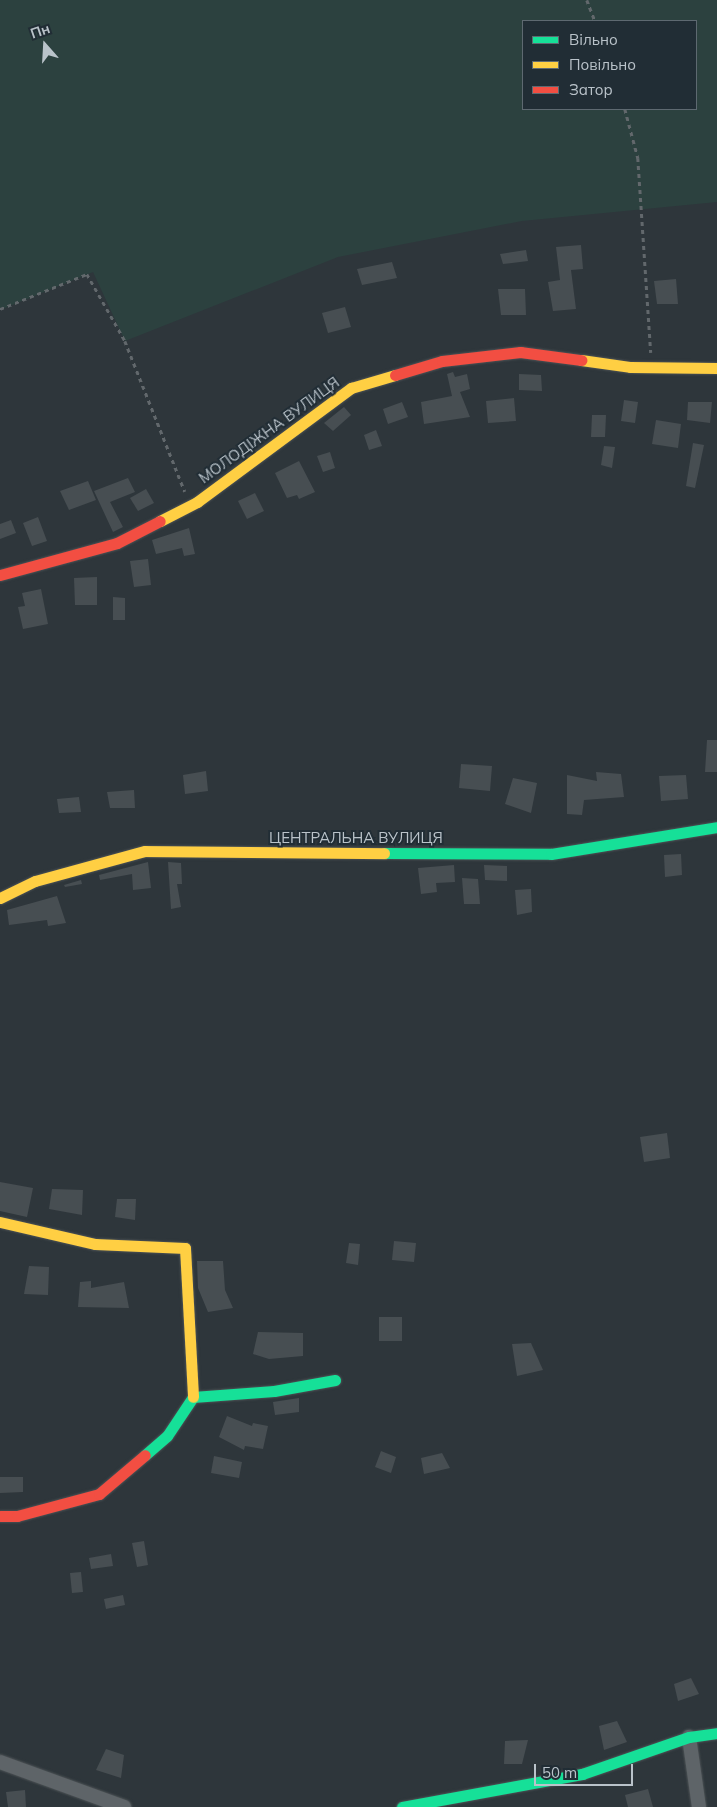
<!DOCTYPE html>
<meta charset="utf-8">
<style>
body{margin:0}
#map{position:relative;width:717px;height:1807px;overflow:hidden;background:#2e363b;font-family:Mulish,sans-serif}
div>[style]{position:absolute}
.green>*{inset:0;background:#2c413f}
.building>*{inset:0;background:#474e52}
.path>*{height:2.5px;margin-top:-1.25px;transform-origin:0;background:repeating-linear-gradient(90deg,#62686c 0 4px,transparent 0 8px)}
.roads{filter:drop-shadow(0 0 1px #4c5255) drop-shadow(0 0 1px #4c5255)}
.street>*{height:14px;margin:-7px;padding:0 7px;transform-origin:7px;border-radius:7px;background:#5e6468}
.fast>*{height:11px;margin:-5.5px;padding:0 5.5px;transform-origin:5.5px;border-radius:5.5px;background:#16e098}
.slow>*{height:11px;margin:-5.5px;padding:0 5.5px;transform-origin:5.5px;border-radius:5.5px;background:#ffcf43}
.jam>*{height:11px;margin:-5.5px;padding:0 5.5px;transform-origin:5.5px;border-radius:5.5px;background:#f24e42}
span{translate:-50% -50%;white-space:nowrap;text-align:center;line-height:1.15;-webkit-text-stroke:4px #212d35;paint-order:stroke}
.street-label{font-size:15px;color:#bac3ca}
.legend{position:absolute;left:522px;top:20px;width:175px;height:90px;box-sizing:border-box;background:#212d35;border:1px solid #5e6971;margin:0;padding:6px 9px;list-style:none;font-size:15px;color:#bac3ca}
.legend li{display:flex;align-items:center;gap:10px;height:25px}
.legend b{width:25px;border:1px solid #5e6971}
.north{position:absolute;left:20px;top:20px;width:50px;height:50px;-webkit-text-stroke:4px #212d35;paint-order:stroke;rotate:341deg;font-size:14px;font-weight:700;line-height:20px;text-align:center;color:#bac3ca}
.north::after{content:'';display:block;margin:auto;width:18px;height:22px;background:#bac3ca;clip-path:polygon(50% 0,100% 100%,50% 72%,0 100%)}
.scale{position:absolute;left:534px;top:1764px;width:99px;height:22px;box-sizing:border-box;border:2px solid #bac3ca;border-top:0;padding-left:6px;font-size:15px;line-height:18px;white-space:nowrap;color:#bac3ca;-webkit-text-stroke:4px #212d35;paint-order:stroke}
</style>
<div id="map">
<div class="green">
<div style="clip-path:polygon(evenodd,0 0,717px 0,717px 202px,522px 221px,338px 257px,125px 341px,93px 272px,0 310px,0 0,523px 21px,696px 21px,696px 109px,523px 109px,523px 21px)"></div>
</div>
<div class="building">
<div style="clip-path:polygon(581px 245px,583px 269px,571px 270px,576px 309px,553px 311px,548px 282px,560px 280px,556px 247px)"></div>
<div style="clip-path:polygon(526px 250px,528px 261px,503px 264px,500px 254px)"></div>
<div style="clip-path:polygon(392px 262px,397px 278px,362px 285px,357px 269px)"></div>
<div style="clip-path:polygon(676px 279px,678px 304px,657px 304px,654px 281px)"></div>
<div style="clip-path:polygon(498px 289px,525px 289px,526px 315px,501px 315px)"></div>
<div style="clip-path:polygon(345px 307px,351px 327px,328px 333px,322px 313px)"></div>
<div style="clip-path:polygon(453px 372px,455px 377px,467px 374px,470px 389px,460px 392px,470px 417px,424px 424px,421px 402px,452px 396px,447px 374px)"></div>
<div style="clip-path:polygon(519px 374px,541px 375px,542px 391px,519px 390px)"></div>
<div style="clip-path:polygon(514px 398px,516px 421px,488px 423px,486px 401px)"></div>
<div style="clip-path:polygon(624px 400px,638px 402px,635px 423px,621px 421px)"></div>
<div style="clip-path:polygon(402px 402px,408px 417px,388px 424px,383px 409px)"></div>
<div style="clip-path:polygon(688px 402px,712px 402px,710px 423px,687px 420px)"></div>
<div style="clip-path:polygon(344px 407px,351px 415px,333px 431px,324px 423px)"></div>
<div style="clip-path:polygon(592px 415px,606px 415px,605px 437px,591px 437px)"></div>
<div style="clip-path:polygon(656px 420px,681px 424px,678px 448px,652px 444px)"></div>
<div style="clip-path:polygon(376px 430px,382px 446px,369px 450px,364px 435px)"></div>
<div style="clip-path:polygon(693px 443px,704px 445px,695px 488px,686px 486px)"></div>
<div style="clip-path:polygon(604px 446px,615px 447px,612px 468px,601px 465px)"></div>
<div style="clip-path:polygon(330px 452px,335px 468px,323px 472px,317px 456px)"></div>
<div style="clip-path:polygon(299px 461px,315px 492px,299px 499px,297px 495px,287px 498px,275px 473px)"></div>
<div style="clip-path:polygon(128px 478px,135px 492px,110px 502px,123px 527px,113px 532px,94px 491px)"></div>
<div style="clip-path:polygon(88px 481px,96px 500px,69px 510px,60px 491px)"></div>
<div style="clip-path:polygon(146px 489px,154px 503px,138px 511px,130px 498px)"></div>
<div style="clip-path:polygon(255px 493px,264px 511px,247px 519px,238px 501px)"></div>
<div style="clip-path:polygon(38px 517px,47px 541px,32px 546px,23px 523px)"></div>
<div style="clip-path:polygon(11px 520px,16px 533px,0 539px,0 524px)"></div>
<div style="clip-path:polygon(189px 528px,195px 554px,184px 556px,182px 548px,156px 554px,152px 540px)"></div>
<div style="clip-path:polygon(148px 559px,151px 585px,134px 587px,130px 561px)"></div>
<div style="clip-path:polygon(97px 577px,97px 605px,75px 605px,74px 578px)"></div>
<div style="clip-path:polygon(41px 589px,48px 624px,23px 629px,18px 607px,25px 606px,22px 593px)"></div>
<div style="clip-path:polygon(113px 597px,125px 598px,125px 620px,113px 620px)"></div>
<div style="clip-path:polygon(707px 740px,717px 740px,717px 772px,705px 772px)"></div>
<div style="clip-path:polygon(461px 764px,492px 766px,490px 791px,459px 788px)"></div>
<div style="clip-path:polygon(206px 771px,208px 791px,185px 794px,183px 775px)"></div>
<div style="clip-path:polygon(596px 772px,621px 774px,624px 797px,584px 800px,582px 815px,567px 814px,567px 775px,597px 781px)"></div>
<div style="clip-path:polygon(686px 775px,688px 799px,661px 801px,659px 776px)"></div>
<div style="clip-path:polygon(513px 778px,537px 783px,531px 813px,505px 804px)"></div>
<div style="clip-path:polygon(134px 790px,135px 808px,110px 808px,107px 792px)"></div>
<div style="clip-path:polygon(79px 797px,81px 812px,59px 813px,57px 799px)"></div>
<div style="clip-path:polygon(681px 854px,682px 875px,665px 877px,664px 855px)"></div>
<div style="clip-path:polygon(148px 862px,151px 888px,133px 890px,132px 874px,100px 880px,99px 875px)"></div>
<div style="clip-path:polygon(168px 862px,181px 863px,182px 884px,177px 884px,181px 907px,171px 909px)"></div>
<div style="clip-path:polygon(454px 865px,455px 882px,436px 883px,437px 892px,421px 894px,418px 868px)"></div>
<div style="clip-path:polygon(484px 865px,507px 866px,507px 881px,485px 880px)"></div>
<div style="clip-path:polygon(462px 878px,478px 879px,480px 904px,464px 904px)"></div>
<div style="clip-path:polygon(81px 880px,82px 884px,65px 887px,64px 885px)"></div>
<div style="clip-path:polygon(531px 889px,532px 912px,517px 915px,515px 890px)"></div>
<div style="clip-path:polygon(57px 896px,66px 923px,48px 926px,47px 920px,9px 925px,7px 910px)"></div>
<div style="clip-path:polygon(667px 1133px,670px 1158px,644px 1162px,640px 1137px)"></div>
<div style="clip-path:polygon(0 1182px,33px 1188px,27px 1217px,0 1211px)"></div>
<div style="clip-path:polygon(52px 1189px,83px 1190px,82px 1215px,49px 1209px)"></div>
<div style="clip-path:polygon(117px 1199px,136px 1199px,135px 1220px,115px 1217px)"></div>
<div style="clip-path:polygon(394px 1241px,416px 1243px,414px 1262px,392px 1260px)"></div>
<div style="clip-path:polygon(349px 1243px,360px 1244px,358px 1265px,346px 1263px)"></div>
<div style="clip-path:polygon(197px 1261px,223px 1261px,225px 1290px,233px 1308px,208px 1312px,198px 1288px)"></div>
<div style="clip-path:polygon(29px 1266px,49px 1267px,48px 1295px,24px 1294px)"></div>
<div style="clip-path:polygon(91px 1281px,91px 1288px,124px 1282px,129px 1308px,78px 1307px,80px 1282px)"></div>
<div style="clip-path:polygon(379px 1317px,402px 1317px,402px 1341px,379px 1341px)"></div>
<div style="clip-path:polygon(258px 1332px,303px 1333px,303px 1356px,269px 1359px,253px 1354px)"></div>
<div style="clip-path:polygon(531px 1343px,543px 1370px,517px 1376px,512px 1344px)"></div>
<div style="clip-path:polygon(299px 1398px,299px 1412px,275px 1415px,273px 1402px)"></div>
<div style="clip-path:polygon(227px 1416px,252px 1426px,253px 1423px,268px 1426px,263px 1449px,245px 1446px,244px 1450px,219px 1437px)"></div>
<div style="clip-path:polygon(381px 1451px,396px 1457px,391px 1473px,375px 1467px)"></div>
<div style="clip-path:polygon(442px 1453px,450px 1468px,424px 1474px,421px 1458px)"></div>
<div style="clip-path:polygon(214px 1456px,242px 1462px,239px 1478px,211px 1473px)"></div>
<div style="clip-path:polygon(0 1477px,23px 1477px,23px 1492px,0 1493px)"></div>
<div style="clip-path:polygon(144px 1541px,148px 1565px,137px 1567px,132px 1543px)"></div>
<div style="clip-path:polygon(111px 1554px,113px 1566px,91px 1569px,89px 1558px)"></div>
<div style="clip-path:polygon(81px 1572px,83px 1592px,72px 1593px,70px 1573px)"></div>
<div style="clip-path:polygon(123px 1595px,125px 1605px,106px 1609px,104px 1599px)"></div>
<div style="clip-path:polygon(691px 1678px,699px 1694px,678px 1701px,674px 1684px)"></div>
<div style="clip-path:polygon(617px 1721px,627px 1742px,604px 1750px,599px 1726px)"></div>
<div style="clip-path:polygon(528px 1740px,522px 1764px,504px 1764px,505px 1741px)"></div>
<div style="clip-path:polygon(106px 1749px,124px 1755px,121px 1778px,96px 1770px)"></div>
<div style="clip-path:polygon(648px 1789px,653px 1807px,628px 1807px,625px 1795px)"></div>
<div style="clip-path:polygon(25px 1790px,26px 1807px,8px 1807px,6px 1792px)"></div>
</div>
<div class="path">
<div style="left:587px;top:0;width:22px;rotate:69deg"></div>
<div style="left:625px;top:109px;width:51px;rotate:75.1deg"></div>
<div style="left:638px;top:158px;width:195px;rotate:86.2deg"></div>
<div style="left:0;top:309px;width:94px;rotate:-21.9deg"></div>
<div style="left:87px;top:274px;width:77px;rotate:60.4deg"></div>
<div style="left:125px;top:341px;width:162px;rotate:68.3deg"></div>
</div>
<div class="roads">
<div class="street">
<div style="left:689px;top:1737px;width:71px;rotate:81.9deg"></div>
<div style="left:0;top:1762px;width:132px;rotate:19.9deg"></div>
</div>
<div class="fast">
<div style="left:384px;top:853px;width:167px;rotate:0.3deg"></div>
<div style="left:551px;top:854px;width:168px;rotate:-9.2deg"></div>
<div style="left:145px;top:1455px;width:29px;rotate:-41deg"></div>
<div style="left:167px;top:1436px;width:47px;rotate:-56.3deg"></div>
<div style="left:193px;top:1397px;width:81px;rotate:-4.2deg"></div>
<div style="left:274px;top:1391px;width:62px;rotate:-10.2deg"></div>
<div style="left:402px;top:1807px;width:183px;rotate:-10.4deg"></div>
<div style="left:582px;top:1774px;width:113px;rotate:-19.1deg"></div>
<div style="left:689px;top:1737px;width:28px;rotate:-8deg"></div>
</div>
<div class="slow">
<div style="left:581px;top:360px;width:49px;rotate:8.1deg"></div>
<div style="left:630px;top:367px;width:87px;rotate:0.7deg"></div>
<div style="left:160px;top:521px;width:42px;rotate:-27.2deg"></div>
<div style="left:197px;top:502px;width:192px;rotate:-36.5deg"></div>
<div style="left:351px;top:388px;width:46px;rotate:-16.5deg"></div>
<div style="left:0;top:898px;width:39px;rotate:-26deg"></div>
<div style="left:35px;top:881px;width:114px;rotate:-15.3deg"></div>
<div style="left:145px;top:851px;width:239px;rotate:0.5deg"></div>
<div style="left:0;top:1222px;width:98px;rotate:13deg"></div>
<div style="left:95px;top:1244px;width:90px;rotate:2.5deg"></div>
<div style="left:185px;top:1248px;width:149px;rotate:86.9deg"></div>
</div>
<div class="jam">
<div style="left:395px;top:375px;width:49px;rotate:-16.6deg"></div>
<div style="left:442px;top:361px;width:79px;rotate:-6.6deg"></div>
<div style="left:520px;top:352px;width:62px;rotate:7.5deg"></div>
<div style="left:0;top:575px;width:121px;rotate:-15.3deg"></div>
<div style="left:117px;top:543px;width:48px;rotate:-27.1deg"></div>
<div style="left:0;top:1516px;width:17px"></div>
<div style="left:17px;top:1516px;width:85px;rotate:-15deg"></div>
<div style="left:99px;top:1494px;width:60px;rotate:-40.3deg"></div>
</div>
</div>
<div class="street-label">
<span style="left:269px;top:430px;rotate:-36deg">МОЛОДІЖНА ВУЛИЦЯ</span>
<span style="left:356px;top:838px">ЦЕНТРАЛЬНА ВУЛИЦЯ</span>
</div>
<ul class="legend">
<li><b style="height:6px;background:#16e098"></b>Вільно</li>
<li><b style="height:6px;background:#ffcf43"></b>Повільно</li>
<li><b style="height:6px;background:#f24e42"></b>Затор</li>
</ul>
<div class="north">Пн</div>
<div class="scale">50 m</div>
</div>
